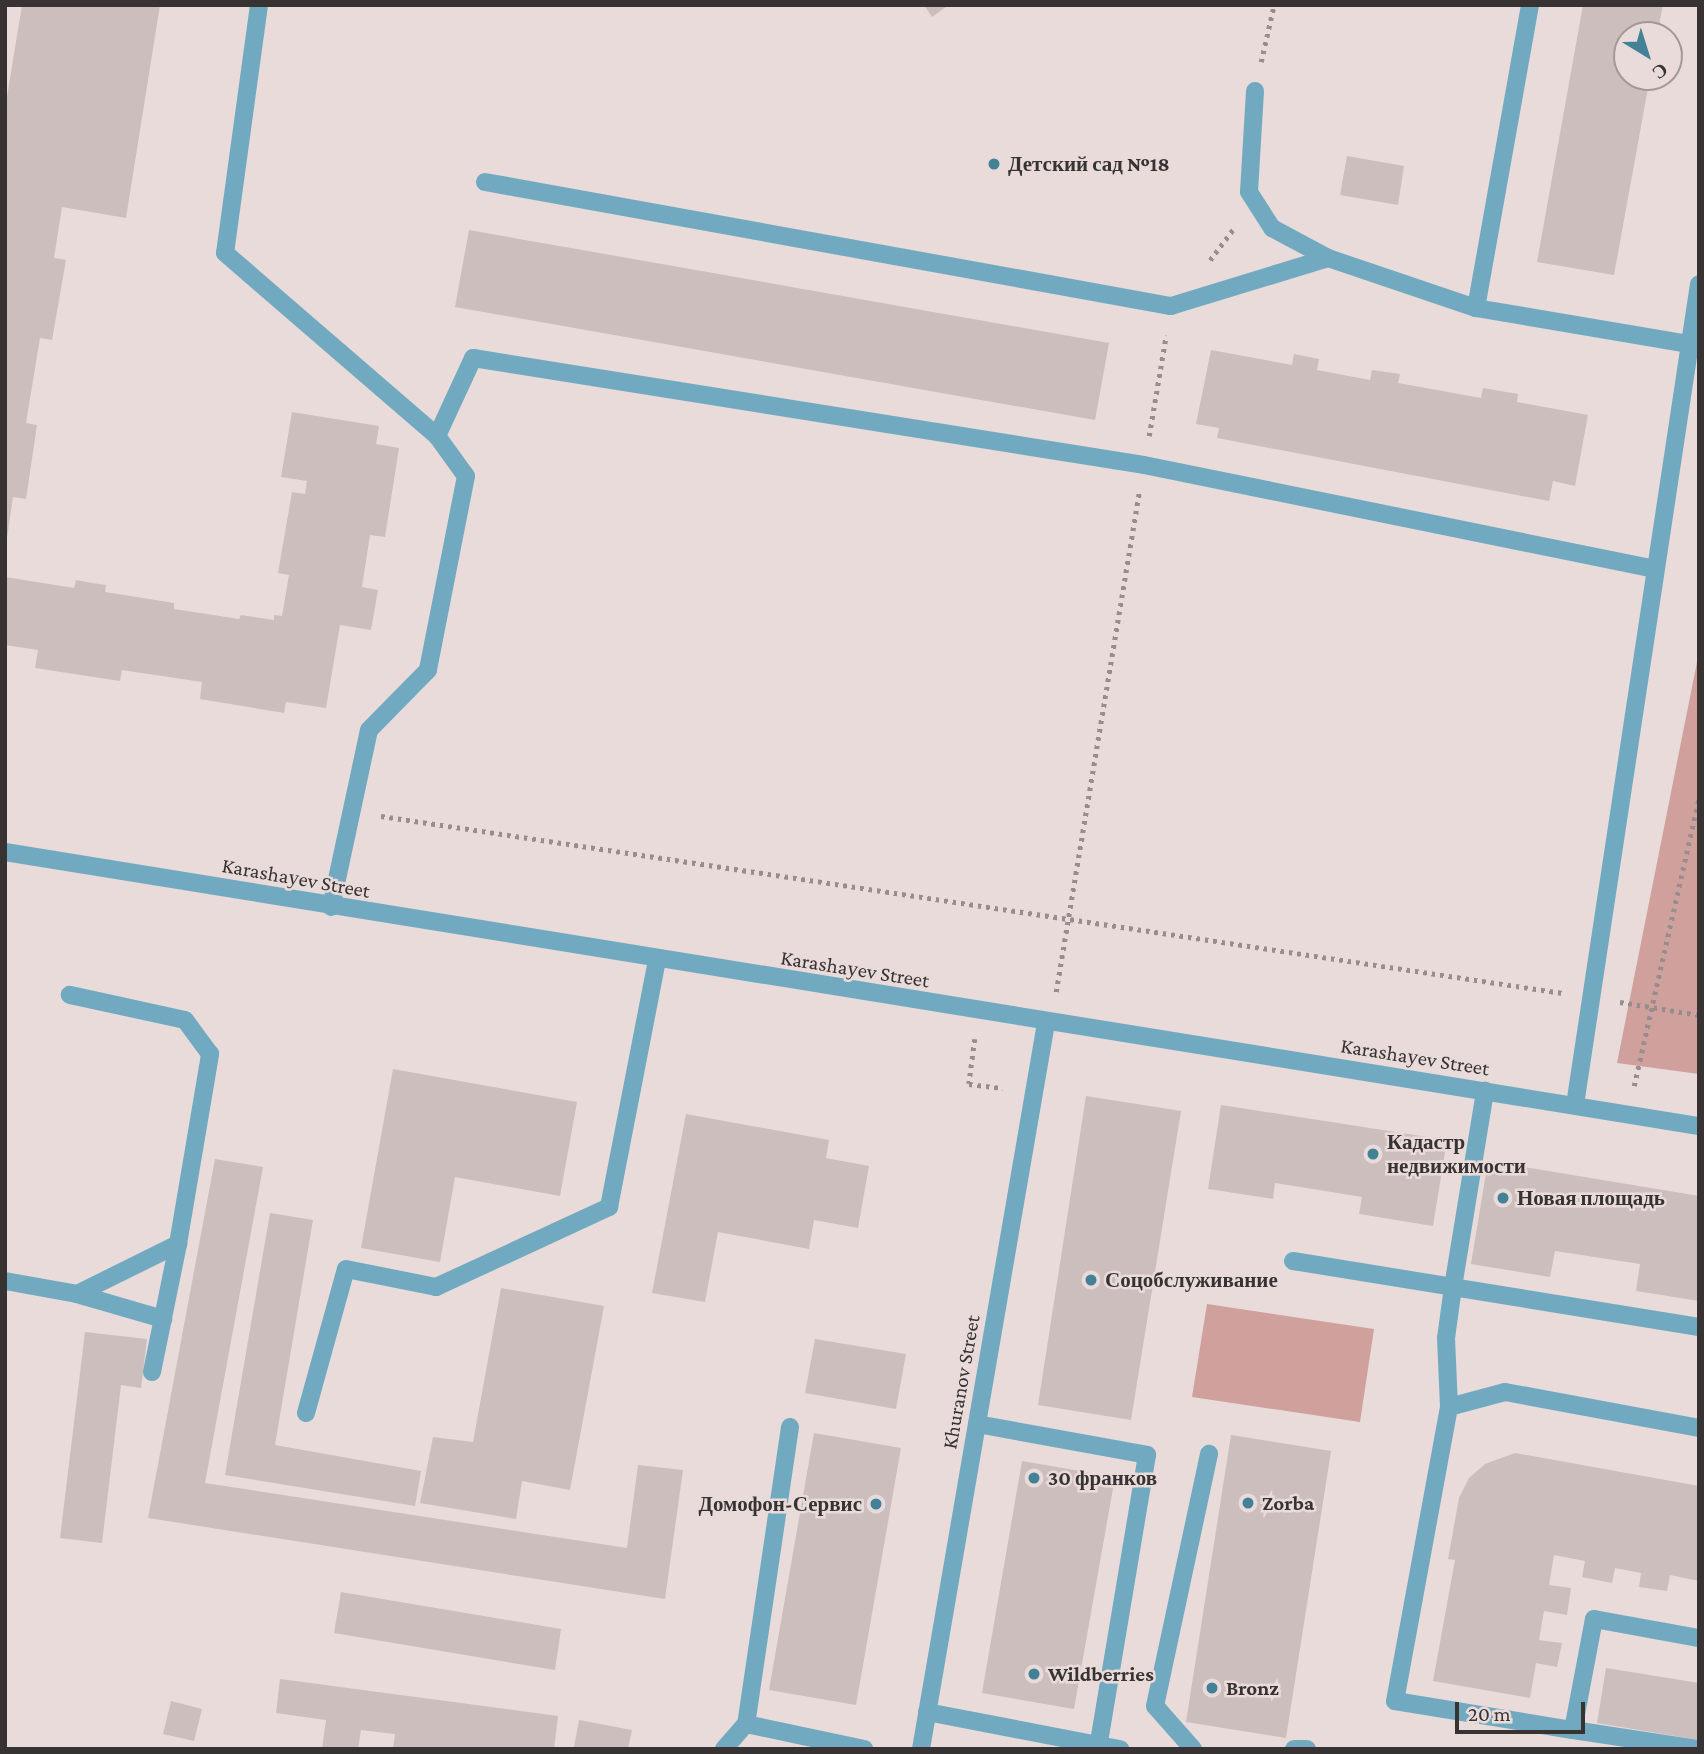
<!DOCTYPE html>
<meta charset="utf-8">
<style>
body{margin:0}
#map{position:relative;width:1704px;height:1754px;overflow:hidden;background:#e8dbd9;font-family:"Crimson Pro",serif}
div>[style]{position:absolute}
.green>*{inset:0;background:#d0a19c}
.building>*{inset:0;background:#cbbebc}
.path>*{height:4.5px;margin-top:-2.25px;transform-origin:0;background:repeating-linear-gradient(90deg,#978d8c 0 3.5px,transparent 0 8.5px)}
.minor>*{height:18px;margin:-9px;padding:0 9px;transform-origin:9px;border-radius:9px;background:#71aac0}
.dots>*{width:19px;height:19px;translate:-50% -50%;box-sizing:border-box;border:4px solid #e8dbd9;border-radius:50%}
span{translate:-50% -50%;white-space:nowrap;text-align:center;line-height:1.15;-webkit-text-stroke:5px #e8dbd9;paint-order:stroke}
.poi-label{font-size:21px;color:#383333;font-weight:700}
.left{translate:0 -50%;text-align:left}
.right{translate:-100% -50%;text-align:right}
.street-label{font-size:21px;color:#383333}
.frame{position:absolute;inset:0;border:7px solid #383333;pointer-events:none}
.north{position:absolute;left:1613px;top:21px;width:70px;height:70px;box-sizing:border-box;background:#e8dbd9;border:2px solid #a29897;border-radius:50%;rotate:142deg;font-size:19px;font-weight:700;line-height:28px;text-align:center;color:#383333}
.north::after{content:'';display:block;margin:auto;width:24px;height:32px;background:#438197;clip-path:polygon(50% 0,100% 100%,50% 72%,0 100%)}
.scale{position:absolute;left:1455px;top:1702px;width:130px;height:32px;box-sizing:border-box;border:4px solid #383333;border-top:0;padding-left:9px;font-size:21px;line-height:24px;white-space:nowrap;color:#383333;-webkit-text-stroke:5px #e8dbd9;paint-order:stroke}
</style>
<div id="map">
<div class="green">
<div style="clip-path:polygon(1699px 652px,1699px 1074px,1617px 1063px)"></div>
<div style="clip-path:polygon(1207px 1304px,1374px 1329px,1360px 1422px,1192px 1397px)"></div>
</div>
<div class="building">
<div style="clip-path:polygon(22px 5px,160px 5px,126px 218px,62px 207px,54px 258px,66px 260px,52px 340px,40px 338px,26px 423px,37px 425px,26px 499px,13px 497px,7px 538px,5px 109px)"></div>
<div style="clip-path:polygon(924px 5px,949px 5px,932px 17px)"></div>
<div style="clip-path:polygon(1583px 5px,1663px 5px,1657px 35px,1627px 35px,1627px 77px,1650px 77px,1614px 275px,1537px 262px)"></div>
<div style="clip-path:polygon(1347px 156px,1404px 166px,1398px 205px,1340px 195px)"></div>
<div style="clip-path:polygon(469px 230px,1109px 343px,1095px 420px,455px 307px)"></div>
<div style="clip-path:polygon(1211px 350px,1292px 365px,1294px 354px,1319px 359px,1317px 370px,1370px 380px,1372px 370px,1400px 374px,1398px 383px,1481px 398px,1483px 388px,1518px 394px,1517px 402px,1588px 415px,1575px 486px,1553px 481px,1549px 501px,1217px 438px,1219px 428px,1196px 424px)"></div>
<div style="clip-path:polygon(292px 412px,379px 426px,376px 444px,399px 448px,385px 537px,370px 535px,362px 587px,378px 590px,371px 630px,340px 625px,326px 708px,286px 702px,284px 713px,200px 699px,202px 682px,122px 670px,120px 681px,35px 668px,38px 650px,5px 645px,5px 577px,74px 588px,76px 580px,92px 583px,106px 585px,105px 592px,174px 603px,174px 609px,239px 619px,241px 615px,274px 620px,274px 615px,282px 616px,289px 575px,278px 573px,292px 492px,305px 494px,307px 481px,281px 477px)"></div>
<div style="clip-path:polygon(393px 1069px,577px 1102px,560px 1196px,455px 1177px,440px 1262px,361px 1248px)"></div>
<div style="clip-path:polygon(1086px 1096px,1181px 1111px,1131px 1420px,1038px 1405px)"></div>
<div style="clip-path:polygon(1221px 1105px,1447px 1140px,1433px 1226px,1359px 1214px,1362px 1197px,1275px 1183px,1273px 1199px,1208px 1189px)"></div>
<div style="clip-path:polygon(686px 1114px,829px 1140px,826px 1158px,869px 1166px,858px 1228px,814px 1220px,809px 1249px,718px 1232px,705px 1302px,652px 1293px)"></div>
<div style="clip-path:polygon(215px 1159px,263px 1167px,205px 1483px,627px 1548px,638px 1465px,683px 1470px,665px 1599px,148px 1518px)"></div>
<div style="clip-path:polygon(1488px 1161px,1699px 1196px,1699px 1301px,1636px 1291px,1640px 1264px,1555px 1251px,1550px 1277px,1471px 1264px)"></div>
<div style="clip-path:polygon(270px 1213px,313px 1220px,275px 1445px,421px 1471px,415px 1506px,225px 1475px)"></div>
<div style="clip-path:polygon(501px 1288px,604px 1306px,570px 1490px,522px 1481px,516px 1519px,420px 1503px,433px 1437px,473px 1442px)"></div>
<div style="clip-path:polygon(85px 1332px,147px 1339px,141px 1388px,121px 1385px,102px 1543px,60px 1538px)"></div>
<div style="clip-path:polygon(815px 1339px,906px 1354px,896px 1409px,805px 1393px)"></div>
<div style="clip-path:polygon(814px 1433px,901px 1448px,856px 1705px,769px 1690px)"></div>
<div style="clip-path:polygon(1231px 1435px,1331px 1451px,1286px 1738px,1186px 1722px)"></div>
<div style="clip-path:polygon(1515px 1453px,1699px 1486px,1699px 1581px,1670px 1575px,1667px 1591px,1639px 1587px,1641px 1573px,1615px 1568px,1612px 1583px,1582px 1577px,1585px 1561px,1554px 1555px,1549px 1585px,1571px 1588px,1567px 1615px,1544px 1611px,1539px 1640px,1562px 1643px,1557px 1667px,1536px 1663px,1530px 1698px,1433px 1681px,1455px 1560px,1448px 1559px,1459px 1498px,1469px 1478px,1485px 1464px)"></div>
<div style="clip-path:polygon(1022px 1461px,1115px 1477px,1074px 1709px,982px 1693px)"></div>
<div style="clip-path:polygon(341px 1592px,561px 1629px,555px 1670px,334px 1633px)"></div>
<div style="clip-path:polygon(1606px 1668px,1699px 1683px,1699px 1740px,1597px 1723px)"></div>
<div style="clip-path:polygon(280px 1679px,558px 1716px,554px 1749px,393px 1749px,395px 1734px,361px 1730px,358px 1749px,322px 1749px,326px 1720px,276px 1713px)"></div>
<div style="clip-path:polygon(171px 1701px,202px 1709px,194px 1741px,163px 1734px)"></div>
<div style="clip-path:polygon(579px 1720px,632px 1730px,628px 1749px,574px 1747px)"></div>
</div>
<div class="path">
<div style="left:1261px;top:62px;width:58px;rotate:-77.2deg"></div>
<div style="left:1210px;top:260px;width:40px;rotate:-53deg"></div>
<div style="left:1149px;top:436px;width:102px;rotate:-80.4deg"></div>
<div style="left:381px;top:816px;width:1195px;rotate:8.52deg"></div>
<div style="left:1056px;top:992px;width:506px;rotate:-80.56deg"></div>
<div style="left:1620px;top:1002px;width:80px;rotate:9.3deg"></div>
<div style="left:975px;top:1039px;width:45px;rotate:97.6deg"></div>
<div style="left:969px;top:1084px;width:34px;rotate:7deg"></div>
<div style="left:1634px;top:1086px;width:296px;rotate:-77.3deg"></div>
</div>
<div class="minor">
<div style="left:259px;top:5px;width:250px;rotate:97.8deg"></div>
<div style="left:225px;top:253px;width:280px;rotate:40.8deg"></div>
<div style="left:437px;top:436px;width:49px;rotate:54.1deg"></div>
<div style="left:466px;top:476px;width:198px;rotate:101.1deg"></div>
<div style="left:428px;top:670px;width:84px;rotate:134.5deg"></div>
<div style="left:369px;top:730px;width:181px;rotate:102.1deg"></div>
<div style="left:1530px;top:5px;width:308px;rotate:100.1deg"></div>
<div style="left:1476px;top:308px;width:215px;rotate:9.6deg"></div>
<div style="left:1255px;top:91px;width:101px;rotate:93.4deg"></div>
<div style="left:1249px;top:192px;width:43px;rotate:57.4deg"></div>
<div style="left:1272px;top:228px;width:64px;rotate:28.2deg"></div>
<div style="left:1328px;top:258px;width:156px;rotate:18.7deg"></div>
<div style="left:485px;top:182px;width:697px;rotate:10.25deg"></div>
<div style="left:1171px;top:306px;width:164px;rotate:-17deg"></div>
<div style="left:437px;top:436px;width:86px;rotate:-65.2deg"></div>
<div style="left:473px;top:358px;width:679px;rotate:9.06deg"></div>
<div style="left:1144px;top:465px;width:521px;rotate:11.5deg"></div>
<div style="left:5px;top:852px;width:1716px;rotate:9.19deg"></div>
<div style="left:1575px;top:1105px;width:830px;rotate:-81.41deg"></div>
<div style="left:1293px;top:1261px;width:162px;rotate:9.2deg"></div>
<div style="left:1453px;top:1287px;width:199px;rotate:-80.7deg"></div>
<div style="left:5px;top:1281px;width:73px;rotate:10.2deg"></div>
<div style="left:77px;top:1294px;width:113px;rotate:-26.3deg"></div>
<div style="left:178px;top:1244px;width:193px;rotate:-80.4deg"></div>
<div style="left:210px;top:1054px;width:42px;rotate:-126.3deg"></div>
<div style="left:185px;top:1020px;width:118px;rotate:-167.7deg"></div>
<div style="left:77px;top:1294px;width:90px;rotate:16.2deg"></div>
<div style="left:1699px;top:1327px;width:249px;rotate:-170.8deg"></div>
<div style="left:1453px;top:1287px;width:51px;rotate:97.8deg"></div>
<div style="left:1446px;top:1338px;width:69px;rotate:87.5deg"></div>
<div style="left:1449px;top:1407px;width:299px;rotate:100.4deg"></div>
<div style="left:1395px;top:1701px;width:180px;rotate:9.3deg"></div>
<div style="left:1573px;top:1730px;width:113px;rotate:-79.3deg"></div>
<div style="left:1594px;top:1619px;width:107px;rotate:10.3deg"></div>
<div style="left:152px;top:1372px;width:131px;rotate:-78.5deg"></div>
<div style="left:1449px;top:1407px;width:58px;rotate:-15deg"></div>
<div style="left:1505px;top:1392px;width:197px;rotate:10.5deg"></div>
<div style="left:306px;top:1413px;width:149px;rotate:-74.5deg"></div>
<div style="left:346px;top:1269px;width:92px;rotate:11.3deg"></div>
<div style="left:436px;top:1287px;width:191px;rotate:-24.8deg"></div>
<div style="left:609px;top:1207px;width:252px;rotate:-79deg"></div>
<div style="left:977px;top:1424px;width:173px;rotate:10.3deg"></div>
<div style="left:1147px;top:1455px;width:298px;rotate:99.5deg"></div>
<div style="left:790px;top:1427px;width:300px;rotate:98.4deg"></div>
<div style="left:746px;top:1724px;width:121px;rotate:12deg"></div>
<div style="left:927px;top:1712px;width:197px;rotate:10.9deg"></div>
<div style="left:1573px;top:1730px;width:126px;rotate:8.6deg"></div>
<div style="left:724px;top:1749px;width:33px;rotate:-49deg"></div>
<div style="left:921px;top:1749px;width:737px;rotate:-80.23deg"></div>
<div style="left:1193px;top:1749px;width:57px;rotate:-131.5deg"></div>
<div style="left:1155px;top:1706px;width:258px;rotate:-77.9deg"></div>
<div style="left:1294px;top:1749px;width:13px"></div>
</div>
<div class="dots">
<div style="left:994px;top:164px;background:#438197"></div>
<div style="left:1373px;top:1154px;background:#438197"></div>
<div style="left:1503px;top:1198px;background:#438197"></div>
<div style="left:1091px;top:1280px;background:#438197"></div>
<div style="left:1034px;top:1478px;background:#438197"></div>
<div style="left:1248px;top:1503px;background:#438197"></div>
<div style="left:876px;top:1504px;background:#438197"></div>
<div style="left:1034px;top:1674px;background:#438197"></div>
<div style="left:1212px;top:1688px;background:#438197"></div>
</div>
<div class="poi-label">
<span class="left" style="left:1008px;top:164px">Детский сад №18</span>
<span class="left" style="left:1387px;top:1154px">Кадастр<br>недвижимости</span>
<span class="left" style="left:1517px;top:1198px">Новая площадь</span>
<span class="left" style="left:1105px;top:1280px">Соцобслуживание</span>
<span class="left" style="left:1048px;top:1478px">30 франков</span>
<span class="left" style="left:1262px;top:1503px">Zorba</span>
<span class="right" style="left:862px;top:1504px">Домофон-Сервис</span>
<span class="left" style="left:1048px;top:1674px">Wildberries</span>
<span class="left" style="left:1226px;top:1688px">Bronz</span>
</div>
<div class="street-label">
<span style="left:296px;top:878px;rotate:10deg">Karashaуev Street</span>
<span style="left:855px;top:969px;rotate:9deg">Karashaуev Street</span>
<span style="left:1415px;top:1057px;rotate:9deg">Karashaуev Street</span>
<span style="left:961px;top:1382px;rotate:-80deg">Khuranov Street</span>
</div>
<div class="frame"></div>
<div class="north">С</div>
<div class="scale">20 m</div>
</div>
